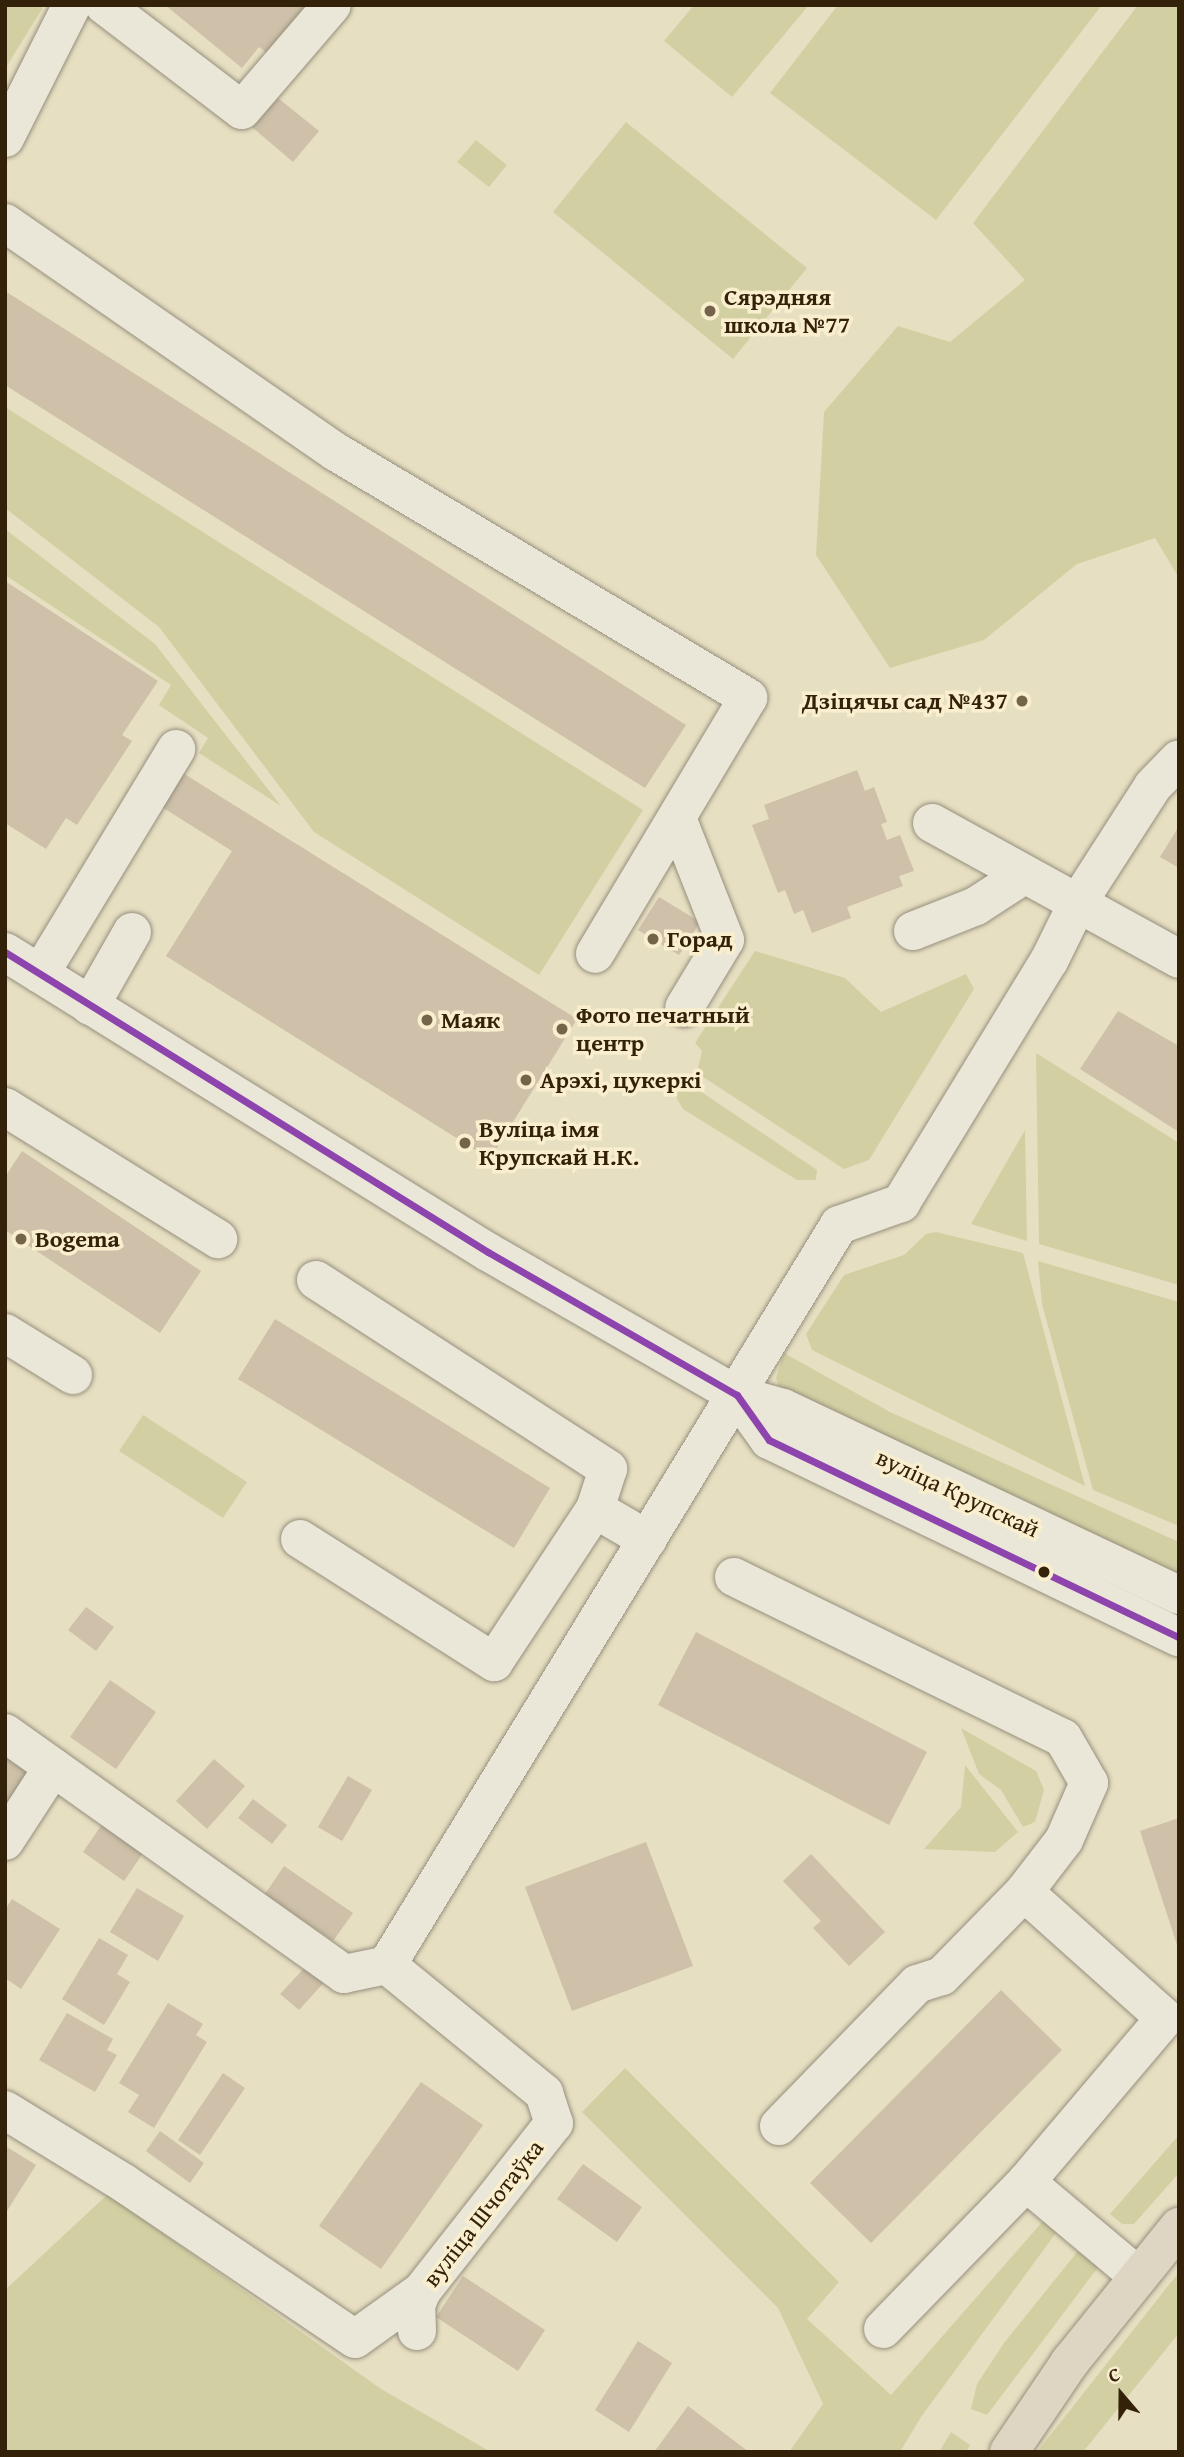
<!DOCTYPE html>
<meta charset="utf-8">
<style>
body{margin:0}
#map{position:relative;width:1184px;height:2457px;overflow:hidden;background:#e7dfc2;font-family:"Gentium Book Plus",serif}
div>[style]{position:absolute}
.green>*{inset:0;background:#d2d0a3}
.building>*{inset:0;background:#cec0a9}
.roads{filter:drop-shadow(0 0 2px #968f7d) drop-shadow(0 0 2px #968f7d)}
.minor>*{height:38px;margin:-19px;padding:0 19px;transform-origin:19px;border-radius:19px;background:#eae7d8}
.major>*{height:38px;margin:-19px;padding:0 19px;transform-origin:19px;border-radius:19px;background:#ded6c3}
.bus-1>*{height:7px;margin:-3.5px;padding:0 3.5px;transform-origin:3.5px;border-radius:3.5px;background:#8e44ad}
.dots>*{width:19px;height:19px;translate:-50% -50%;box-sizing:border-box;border:4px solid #f9efce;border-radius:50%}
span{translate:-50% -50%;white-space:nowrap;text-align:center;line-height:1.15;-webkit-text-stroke:7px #f9efce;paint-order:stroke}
.poi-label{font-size:24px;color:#342109;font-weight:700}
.left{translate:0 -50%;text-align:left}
.right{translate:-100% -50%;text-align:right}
.street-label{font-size:24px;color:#342109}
.frame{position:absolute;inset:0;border:7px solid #342109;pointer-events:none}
.north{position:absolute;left:1086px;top:2359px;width:70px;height:70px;-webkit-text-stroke:5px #f9efce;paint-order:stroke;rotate:340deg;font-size:19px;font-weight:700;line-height:28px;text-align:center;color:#342109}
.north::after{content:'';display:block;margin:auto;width:24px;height:32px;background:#342109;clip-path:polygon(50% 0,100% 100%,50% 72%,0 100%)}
</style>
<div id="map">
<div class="green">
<div style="clip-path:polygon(5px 5px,41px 5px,42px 9px,5px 69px)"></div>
<div style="clip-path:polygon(694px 5px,809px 5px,732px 97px,664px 41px)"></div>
<div style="clip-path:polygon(838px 5px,1102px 5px,936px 220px,770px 93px)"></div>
<div style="clip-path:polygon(1138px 5px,1179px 5px,1179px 578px,1155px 538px,1077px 564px,984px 640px,890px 668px,816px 555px,824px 412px,898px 326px,950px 342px,1025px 280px,973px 223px)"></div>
<div style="clip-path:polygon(626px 122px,807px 268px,733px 359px,553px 212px)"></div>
<div style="clip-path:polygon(476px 140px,507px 165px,489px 187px,457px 162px)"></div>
<div style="clip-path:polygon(5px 407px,643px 810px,539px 975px,314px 832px,159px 627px,5px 508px)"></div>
<div style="clip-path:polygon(5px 529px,155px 644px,281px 806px,199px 753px,208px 738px,159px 705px,171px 685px,5px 575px)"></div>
<div style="clip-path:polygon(755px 951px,845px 978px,881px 1012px,966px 974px,974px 989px,869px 1160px,844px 1169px,697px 1073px,702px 1051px,695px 1043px)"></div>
<div style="clip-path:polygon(1036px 1053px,1179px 1143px,1179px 1285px,1039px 1244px)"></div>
<div style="clip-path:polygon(675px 1074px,817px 1170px,816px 1180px,797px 1180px,683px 1109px,673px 1092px)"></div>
<div style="clip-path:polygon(1025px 1130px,1027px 1241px,971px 1224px)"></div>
<div style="clip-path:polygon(936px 1232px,1023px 1253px,1085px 1486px,812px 1350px,806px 1334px,844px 1275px,904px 1255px,926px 1234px)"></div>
<div style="clip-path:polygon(1038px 1261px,1179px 1302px,1179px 1526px,1093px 1490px,1042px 1304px)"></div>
<div style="clip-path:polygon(784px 1353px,890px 1412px,1179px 1542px,1179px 1579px,780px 1390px,776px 1378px)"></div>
<div style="clip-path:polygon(143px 1415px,247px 1482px,223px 1518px,119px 1451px)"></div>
<div style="clip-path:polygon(961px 1728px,1036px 1771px,1044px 1790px,1035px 1822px,1023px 1827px,1001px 1790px,979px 1774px)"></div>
<div style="clip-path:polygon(965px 1765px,1018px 1832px,995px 1852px,924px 1849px,961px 1807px)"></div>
<div style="clip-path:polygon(625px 2068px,839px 2282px,807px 2319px,891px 2395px,1043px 2221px,1056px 2233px,921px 2417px,900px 2452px,789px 2452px,823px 2404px,778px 2308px,582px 2112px)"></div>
<div style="clip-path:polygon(1179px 2135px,1179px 2173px,1134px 2224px,1122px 2224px,1110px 2214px)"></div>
<div style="clip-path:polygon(108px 2194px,381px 2389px,491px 2452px,5px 2452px,5px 2290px)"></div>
<div style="clip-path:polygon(1086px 2241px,1099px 2266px,987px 2415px,971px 2409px,977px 2384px,1004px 2343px)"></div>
<div style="clip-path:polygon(1179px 2272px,1179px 2333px,1083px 2452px,1037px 2452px)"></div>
<div style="clip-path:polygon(951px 2432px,970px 2445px,966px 2452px,939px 2452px)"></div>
</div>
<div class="building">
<div style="clip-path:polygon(165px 5px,318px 5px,275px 59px,259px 47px,242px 68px)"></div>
<div style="clip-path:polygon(278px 98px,319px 131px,293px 162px,252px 127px)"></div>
<div style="clip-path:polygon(5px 291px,686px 725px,645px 788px,5px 385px)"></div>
<div style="clip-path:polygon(5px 581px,158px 681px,122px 735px,132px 741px,77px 825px,66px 818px,46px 849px,5px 823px)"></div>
<div style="clip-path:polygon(178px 770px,577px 1019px,490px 1159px,166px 956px,232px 851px,157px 804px)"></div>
<div style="clip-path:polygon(857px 770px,865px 791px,874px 787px,887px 822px,881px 824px,887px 840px,900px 835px,914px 871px,899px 876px,903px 886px,847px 907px,851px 918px,812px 933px,803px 910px,794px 914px,785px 890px,778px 893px,752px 825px,769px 819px,764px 805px)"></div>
<div style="clip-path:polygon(1179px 826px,1179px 868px,1160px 857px)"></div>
<div style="clip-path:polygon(659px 897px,700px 922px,679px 955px,638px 930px)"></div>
<div style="clip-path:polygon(1118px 1011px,1179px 1046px,1179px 1132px,1080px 1069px)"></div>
<div style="clip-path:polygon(22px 1151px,201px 1271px,160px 1333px,5px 1230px,5px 1177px)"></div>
<div style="clip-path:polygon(275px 1319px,550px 1488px,514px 1548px,238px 1379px)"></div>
<div style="clip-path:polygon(86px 1607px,114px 1627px,96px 1651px,68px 1630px)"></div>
<div style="clip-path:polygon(696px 1632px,927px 1752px,889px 1825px,658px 1705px)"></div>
<div style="clip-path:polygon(110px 1680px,156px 1712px,116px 1769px,70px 1737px)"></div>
<div style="clip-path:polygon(5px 1746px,33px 1762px,8px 1805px,5px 1803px)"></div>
<div style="clip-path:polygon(214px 1759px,245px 1786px,207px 1829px,176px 1801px)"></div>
<div style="clip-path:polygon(348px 1776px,372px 1790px,342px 1841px,318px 1827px)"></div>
<div style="clip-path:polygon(253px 1799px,287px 1825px,272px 1844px,238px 1818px)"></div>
<div style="clip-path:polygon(1179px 1818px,1179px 1948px,1178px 1948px,1140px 1831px)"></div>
<div style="clip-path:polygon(105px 1820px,146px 1849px,124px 1881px,83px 1852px)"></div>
<div style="clip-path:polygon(646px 1842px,693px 1966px,572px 2011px,525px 1887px)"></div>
<div style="clip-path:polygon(811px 1854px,885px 1932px,849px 1966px,813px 1928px,821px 1921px,783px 1881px)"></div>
<div style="clip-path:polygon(284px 1866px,353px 1913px,333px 1941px,265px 1894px)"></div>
<div style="clip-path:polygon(137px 1888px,184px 1916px,158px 1961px,110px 1932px)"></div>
<div style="clip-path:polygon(12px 1899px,60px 1929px,21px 1989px,5px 1978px,5px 1910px)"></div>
<div style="clip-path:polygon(99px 1938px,128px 1955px,117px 1974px,130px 1982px,104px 2025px,62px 1999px)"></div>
<div style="clip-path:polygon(311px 1961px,329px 1977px,299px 2010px,280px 1994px)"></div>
<div style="clip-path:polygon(1001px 1990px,1062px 2050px,871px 2243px,810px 2183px)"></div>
<div style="clip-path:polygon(168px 2003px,203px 2024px,196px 2035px,207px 2042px,154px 2128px,128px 2112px,139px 2095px,119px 2083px)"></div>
<div style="clip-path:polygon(67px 2013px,113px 2039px,107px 2050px,117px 2055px,95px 2092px,39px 2060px)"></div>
<div style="clip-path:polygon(223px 2073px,245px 2088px,200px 2155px,178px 2140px)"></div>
<div style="clip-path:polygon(421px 2082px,483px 2125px,381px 2269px,319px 2226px)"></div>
<div style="clip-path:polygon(160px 2131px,204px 2163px,190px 2183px,146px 2151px)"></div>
<div style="clip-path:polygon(5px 2146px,36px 2165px,5px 2214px)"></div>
<div style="clip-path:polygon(583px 2164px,642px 2207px,617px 2242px,557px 2199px)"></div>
<div style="clip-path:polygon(463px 2276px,545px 2330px,518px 2371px,436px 2317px)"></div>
<div style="clip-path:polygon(638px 2341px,672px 2363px,629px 2432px,595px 2410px)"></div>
<div style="clip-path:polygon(688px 2406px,749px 2452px,654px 2452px)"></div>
</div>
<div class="roads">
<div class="minor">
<div style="left:104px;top:5px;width:173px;rotate:37.3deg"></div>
<div style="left:242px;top:110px;width:138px;rotate:-49.4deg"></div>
<div style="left:5px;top:138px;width:149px;rotate:-63.3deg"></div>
<div style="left:5px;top:223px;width:402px;rotate:34.7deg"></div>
<div style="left:336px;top:452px;width:480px;rotate:30.8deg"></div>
<div style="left:748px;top:698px;width:298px;rotate:120.9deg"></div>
<div style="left:677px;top:818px;width:131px;rotate:68.5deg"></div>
<div style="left:725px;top:940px;width:79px;rotate:121.1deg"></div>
<div style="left:932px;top:823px;width:282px;rotate:28.8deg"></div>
<div style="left:913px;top:931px;width:68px;rotate:-21.6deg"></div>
<div style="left:976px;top:906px;width:57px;rotate:-32.9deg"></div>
<div style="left:5px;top:952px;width:569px;rotate:31.85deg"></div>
<div style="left:488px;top:1252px;width:287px;rotate:29.9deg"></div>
<div style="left:737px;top:1395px;width:48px;rotate:15.8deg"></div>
<div style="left:783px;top:1408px;width:438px;rotate:25.3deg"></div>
<div style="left:40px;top:974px;width:263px;rotate:-58.8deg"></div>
<div style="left:90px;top:1006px;width:85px;rotate:-60.4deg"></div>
<div style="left:5px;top:1107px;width:251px;rotate:31.8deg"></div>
<div style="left:316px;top:1280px;width:348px;rotate:32.9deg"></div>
<div style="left:608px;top:1469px;width:42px;rotate:108deg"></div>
<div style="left:595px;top:1509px;width:61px;rotate:30.3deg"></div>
<div style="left:5px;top:1333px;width:80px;rotate:31.7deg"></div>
<div style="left:737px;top:1395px;width:55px;rotate:54.6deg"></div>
<div style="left:769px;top:1440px;width:455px;rotate:25.7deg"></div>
<div style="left:300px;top:1539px;width:230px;rotate:32.4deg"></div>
<div style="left:494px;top:1662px;width:183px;rotate:-56.6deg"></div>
<div style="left:734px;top:1577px;width:366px;rotate:26.1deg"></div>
<div style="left:1063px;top:1738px;width:52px;rotate:60deg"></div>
<div style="left:1089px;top:1783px;width:62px;rotate:113.7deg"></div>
<div style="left:1064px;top:1840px;width:66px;rotate:127.6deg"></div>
<div style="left:1024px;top:1892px;width:189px;rotate:41.8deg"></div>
<div style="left:1165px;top:2018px;width:215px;rotate:130.3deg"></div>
<div style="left:1026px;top:2182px;width:205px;rotate:134.2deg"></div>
<div style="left:5px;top:1733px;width:416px;rotate:35.4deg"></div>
<div style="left:344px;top:1974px;width:44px;rotate:-11.8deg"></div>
<div style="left:387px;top:1965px;width:203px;rotate:39.2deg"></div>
<div style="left:544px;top:2093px;width:32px;rotate:72deg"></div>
<div style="left:554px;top:2123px;width:214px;rotate:128.2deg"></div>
<div style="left:422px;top:2291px;width:82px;rotate:144.4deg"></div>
<div style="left:355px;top:2339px;width:279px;rotate:-146deg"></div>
<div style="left:124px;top:2183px;width:140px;rotate:-148.5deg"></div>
<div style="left:5px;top:1841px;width:88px;rotate:-57deg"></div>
<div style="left:387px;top:1965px;width:867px;rotate:-58.58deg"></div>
<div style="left:839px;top:1225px;width:66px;rotate:-19.5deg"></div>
<div style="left:901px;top:1203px;width:284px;rotate:-58.6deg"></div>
<div style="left:1049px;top:961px;width:64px;rotate:-63.8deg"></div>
<div style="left:1077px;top:904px;width:140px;rotate:-57.2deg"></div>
<div style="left:1153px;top:786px;width:37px;rotate:-46deg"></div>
<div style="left:779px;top:2126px;width:198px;rotate:-45.8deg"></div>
<div style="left:917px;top:1984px;width:26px;rotate:-18deg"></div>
<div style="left:942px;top:1976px;width:117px;rotate:-45.7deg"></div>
<div style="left:1026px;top:2182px;width:145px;rotate:40deg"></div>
<div style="left:417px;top:2331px;width:26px;rotate:-92deg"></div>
<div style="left:416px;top:2305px;width:15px;rotate:-67deg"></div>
</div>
<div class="major">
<div style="left:1009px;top:2452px;width:109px;rotate:-55.9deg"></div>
<div style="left:1070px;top:2362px;width:174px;rotate:-51.1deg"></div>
</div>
</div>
<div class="bus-1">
<div style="left:5px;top:952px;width:569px;rotate:31.85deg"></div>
<div style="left:488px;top:1252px;width:287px;rotate:29.9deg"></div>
<div style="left:737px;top:1395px;width:55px;rotate:54.6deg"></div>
<div style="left:769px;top:1440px;width:455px;rotate:25.7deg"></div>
</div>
<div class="dots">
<div style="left:710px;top:311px;background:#73644a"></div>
<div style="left:1022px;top:701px;background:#73644a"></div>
<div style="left:653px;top:939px;background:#73644a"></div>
<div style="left:427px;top:1020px;background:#73644a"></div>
<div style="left:562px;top:1029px;background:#73644a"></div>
<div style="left:526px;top:1080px;background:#73644a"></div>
<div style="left:465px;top:1143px;background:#73644a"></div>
<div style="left:21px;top:1239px;background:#73644a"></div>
<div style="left:1044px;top:1572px;background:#342109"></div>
</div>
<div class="poi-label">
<span class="left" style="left:724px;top:311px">Сярэдняя<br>школа №77</span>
<span class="right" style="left:1008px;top:701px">Дзіцячы сад №437</span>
<span class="left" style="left:667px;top:939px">Горад</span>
<span class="left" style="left:576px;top:1029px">Фото печатный<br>центр</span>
<span class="left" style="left:441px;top:1020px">Маяк</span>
<span class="left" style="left:540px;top:1080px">Арэхі, цукеркі</span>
<span class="left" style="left:479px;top:1143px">Вуліца імя<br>Крупскай Н.К.</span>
<span class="left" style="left:35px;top:1239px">Bogema</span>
</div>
<div class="street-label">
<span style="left:958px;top:1493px;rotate:25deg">вуліца Крупскай</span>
<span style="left:483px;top:2213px;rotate:-52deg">вуліца Шчотаўка</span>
</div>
<div class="frame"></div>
<div class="north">С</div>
</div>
